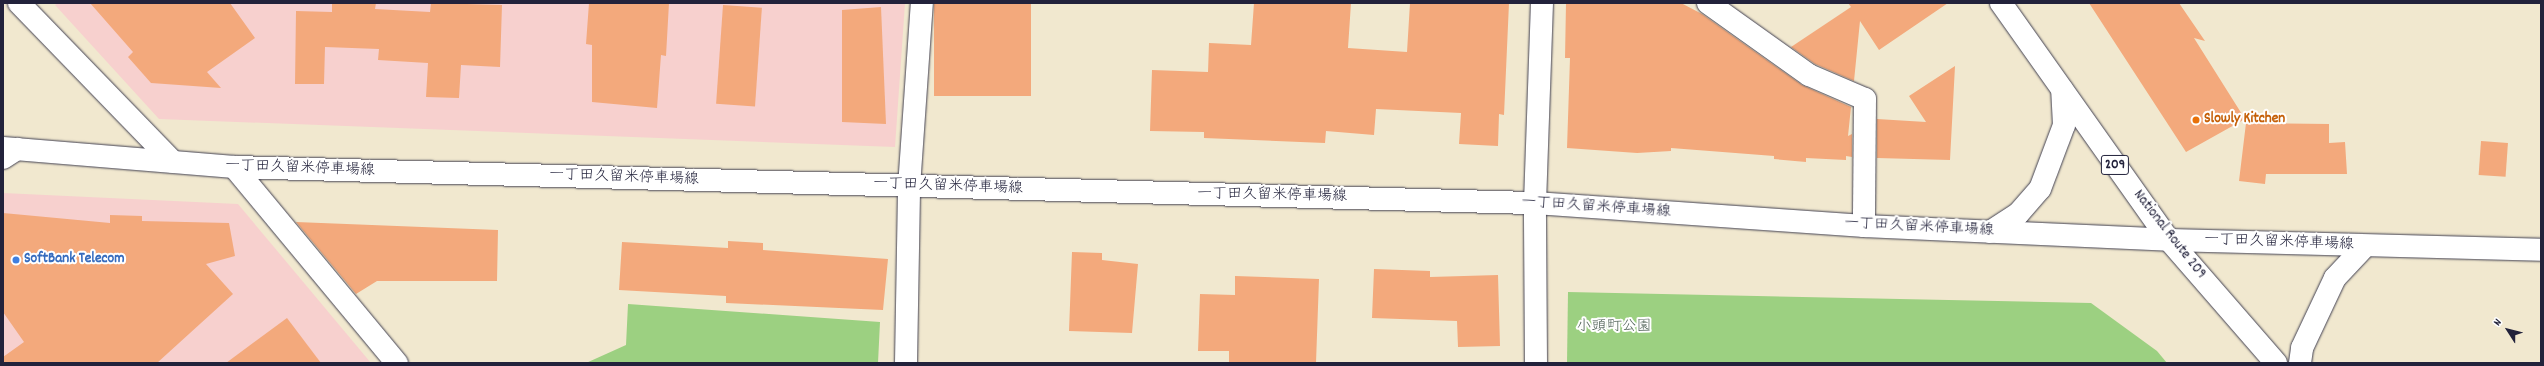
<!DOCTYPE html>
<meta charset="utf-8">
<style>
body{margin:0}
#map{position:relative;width:2544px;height:366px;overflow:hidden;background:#f1e8cf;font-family:Dekko,"Klee One",sans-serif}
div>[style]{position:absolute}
.built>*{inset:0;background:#f7d0ce}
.green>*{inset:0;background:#9cd081}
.building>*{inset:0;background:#f3a97c;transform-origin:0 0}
.roads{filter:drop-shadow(0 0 1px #414051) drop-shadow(0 0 1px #414051)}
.minor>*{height:22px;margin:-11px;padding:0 11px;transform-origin:11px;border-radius:11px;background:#fff}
.secondary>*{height:22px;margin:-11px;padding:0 11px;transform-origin:11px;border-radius:11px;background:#fff}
.trunk>*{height:22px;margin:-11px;padding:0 11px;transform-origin:11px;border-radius:11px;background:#fff}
.dots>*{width:11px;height:11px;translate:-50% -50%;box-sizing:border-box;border:2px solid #fff;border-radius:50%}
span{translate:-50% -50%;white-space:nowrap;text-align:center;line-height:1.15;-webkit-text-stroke:4px #fff;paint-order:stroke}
.shield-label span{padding:1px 3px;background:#fff;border:1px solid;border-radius:3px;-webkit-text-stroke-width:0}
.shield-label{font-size:14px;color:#22223b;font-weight:700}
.food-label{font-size:15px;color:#c56008;font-weight:700}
.left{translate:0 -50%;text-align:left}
.street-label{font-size:15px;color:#22223b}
.shop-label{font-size:15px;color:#366cbe;font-weight:700}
.park-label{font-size:15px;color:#4d5f54}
.frame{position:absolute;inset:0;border:4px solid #22223b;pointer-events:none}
.north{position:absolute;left:2488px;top:310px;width:40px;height:40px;-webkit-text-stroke:3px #fff;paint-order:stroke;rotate:306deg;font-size:11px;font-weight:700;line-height:16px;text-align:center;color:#22223b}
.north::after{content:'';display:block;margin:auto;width:14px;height:18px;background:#22223b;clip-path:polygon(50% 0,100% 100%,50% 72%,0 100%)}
</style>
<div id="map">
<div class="built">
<i style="clip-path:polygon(58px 3px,905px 3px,895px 147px,159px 119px,55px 5px)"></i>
<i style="clip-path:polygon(3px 193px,238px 204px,371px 363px,8px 363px,3px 356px)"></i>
</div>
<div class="green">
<i style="clip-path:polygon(1568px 292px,2091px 303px,2157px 351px,2167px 363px,1567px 363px)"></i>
<i style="clip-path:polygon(628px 304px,880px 322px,878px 363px,586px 363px,626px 345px)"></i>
</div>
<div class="building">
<i style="clip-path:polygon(90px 3px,230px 3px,255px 38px,207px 72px,221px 88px,151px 83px,128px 57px,133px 52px)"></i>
<i style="clip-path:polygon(332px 3px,376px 3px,375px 9px,430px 12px,431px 3px,502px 5px,500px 67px,461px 65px,459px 98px,426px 97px,428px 63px,378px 60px,379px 49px,325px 47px,324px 84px,295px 84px,296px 11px,332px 12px)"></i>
<i style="clip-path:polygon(589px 3px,669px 3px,666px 56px,661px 55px,657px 108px,592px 102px,592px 45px,586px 44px)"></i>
<i style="left:934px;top:3px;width:97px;height:93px"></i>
<i style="clip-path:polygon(1254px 3px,1351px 3px,1348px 48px,1407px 52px,1410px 3px,1509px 3px,1504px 115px,1499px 114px,1498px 146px,1459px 144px,1461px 113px,1376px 109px,1374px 135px,1326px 131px,1325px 143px,1204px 138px,1204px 132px,1150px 131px,1152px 70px,1208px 72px,1209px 43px,1251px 45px)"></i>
<i style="clip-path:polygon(1566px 3px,1681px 3px,1702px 14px,1802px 85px,1851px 107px,1848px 136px,1852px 134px,1852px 157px,1846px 156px,1846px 160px,1806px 158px,1806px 162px,1774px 159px,1774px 156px,1671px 148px,1671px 151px,1637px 153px,1567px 148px,1570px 58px,1565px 58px)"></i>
<i style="clip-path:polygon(1848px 3px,1948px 3px,1879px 50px,1860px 21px,1854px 81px,1815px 64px,1791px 47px,1851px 7px)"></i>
<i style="clip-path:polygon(2089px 3px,2179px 3px,2205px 41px,2194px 38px,2245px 119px,2186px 152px)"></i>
<i style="left:723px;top:5px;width:39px;height:99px;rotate:4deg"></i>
<i style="clip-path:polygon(881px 7px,886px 124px,842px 122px,842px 10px)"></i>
<i style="clip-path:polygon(1955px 66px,1950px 160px,1877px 158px,1877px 119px,1926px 122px,1909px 96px)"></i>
<i style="clip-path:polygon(2246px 123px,2329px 124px,2329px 143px,2345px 142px,2347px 174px,2266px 174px,2265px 184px,2239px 181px)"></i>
<i style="left:2481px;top:141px;width:27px;height:34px;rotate:4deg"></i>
<i style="clip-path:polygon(3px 213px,110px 223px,110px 215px,142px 216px,142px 221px,229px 223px,235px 256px,206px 264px,233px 294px,157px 363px,3px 363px,3px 357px,24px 342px,3px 312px)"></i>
<i style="clip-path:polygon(296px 222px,498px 230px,497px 281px,377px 281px,356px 294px)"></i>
<i style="clip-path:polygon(728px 241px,763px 243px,763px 250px,888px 259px,883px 310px,726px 303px,726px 296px,619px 290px,622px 242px,728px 248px)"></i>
<i style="clip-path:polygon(1072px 252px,1102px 253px,1102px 260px,1138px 264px,1132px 333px,1069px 331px)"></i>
<i style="clip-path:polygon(1374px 269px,1430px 271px,1430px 277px,1498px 275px,1500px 346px,1458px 347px,1457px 321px,1372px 318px)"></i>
<i style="clip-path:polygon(1235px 276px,1319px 279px,1316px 363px,1229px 363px,1229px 351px,1198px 351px,1200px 294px,1235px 295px)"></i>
<i style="clip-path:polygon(287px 318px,321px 363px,226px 363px)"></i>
</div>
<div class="roads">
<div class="minor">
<i style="left:19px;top:3px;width:221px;rotate:45.9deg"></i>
<i style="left:1708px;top:3px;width:124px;rotate:35.5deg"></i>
<i style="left:1809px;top:75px;width:61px;rotate:23.2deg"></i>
<i style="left:1865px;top:99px;width:127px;rotate:90.5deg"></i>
<i style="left:234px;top:167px;width:255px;rotate:50.3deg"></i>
<i style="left:906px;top:363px;width:176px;rotate:-89deg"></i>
<i style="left:909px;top:187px;width:184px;rotate:-86deg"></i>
<i style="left:1536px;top:363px;width:160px;rotate:-90.4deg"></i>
<i style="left:1535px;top:203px;width:200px;rotate:-88deg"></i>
</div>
<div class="secondary">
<i style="left:3px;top:148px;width:232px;rotate:4.7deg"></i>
<i style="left:234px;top:167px;width:1301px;rotate:1.59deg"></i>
<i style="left:1535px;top:203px;width:330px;rotate:4deg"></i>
<i style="left:1864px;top:226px;width:305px;rotate:2.6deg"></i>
<i style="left:2169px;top:240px;width:372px;rotate:1.5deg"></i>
</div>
<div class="trunk">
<i style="left:2001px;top:3px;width:291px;rotate:54.7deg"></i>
<i style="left:2169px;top:240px;width:163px;rotate:49deg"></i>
<i style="left:3px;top:158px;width:17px;rotate:-33deg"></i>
<i style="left:1990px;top:232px;width:33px;rotate:-33deg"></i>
<i style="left:2018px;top:214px;width:33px;rotate:-49deg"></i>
<i style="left:2040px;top:189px;width:68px;rotate:-69.4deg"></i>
<i style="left:2064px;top:125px;width:35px;rotate:-93deg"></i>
<i style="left:2300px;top:363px;width:15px;rotate:-82deg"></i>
<i style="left:2302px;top:348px;width:77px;rotate:-64.8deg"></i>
<i style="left:2335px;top:278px;width:44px;rotate:-46.8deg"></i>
</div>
</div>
<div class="dots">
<i style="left:2196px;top:120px;background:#e8710a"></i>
<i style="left:16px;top:260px;background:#3f7fe0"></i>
</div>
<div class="shield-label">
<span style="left:2115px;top:165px">209</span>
</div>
<div class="food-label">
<span class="left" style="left:2204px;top:120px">Slowly Kitchen</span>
</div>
<div class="street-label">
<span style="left:300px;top:169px;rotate:2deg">一丁田久留米停車場線</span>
<span style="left:624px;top:178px;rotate:2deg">一丁田久留米停車場線</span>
<span style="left:948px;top:187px;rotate:2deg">一丁田久留米停車場線</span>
<span style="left:1272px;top:196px;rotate:1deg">一丁田久留米停車場線</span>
<span style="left:1596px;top:208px;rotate:4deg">一丁田久留米停車場線</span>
<span style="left:1919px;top:228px;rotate:3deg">一丁田久留米停車場線</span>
<span style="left:2169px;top:235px;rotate:52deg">National Route 209</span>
<span style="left:2279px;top:243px;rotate:2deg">一丁田久留米停車場線</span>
</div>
<div class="shop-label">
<span class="left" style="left:24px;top:260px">SoftBank Telecom</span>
</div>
<div class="park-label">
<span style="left:1614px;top:328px">小頭町公園</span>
</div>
<div class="frame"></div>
<div class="north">N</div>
</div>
